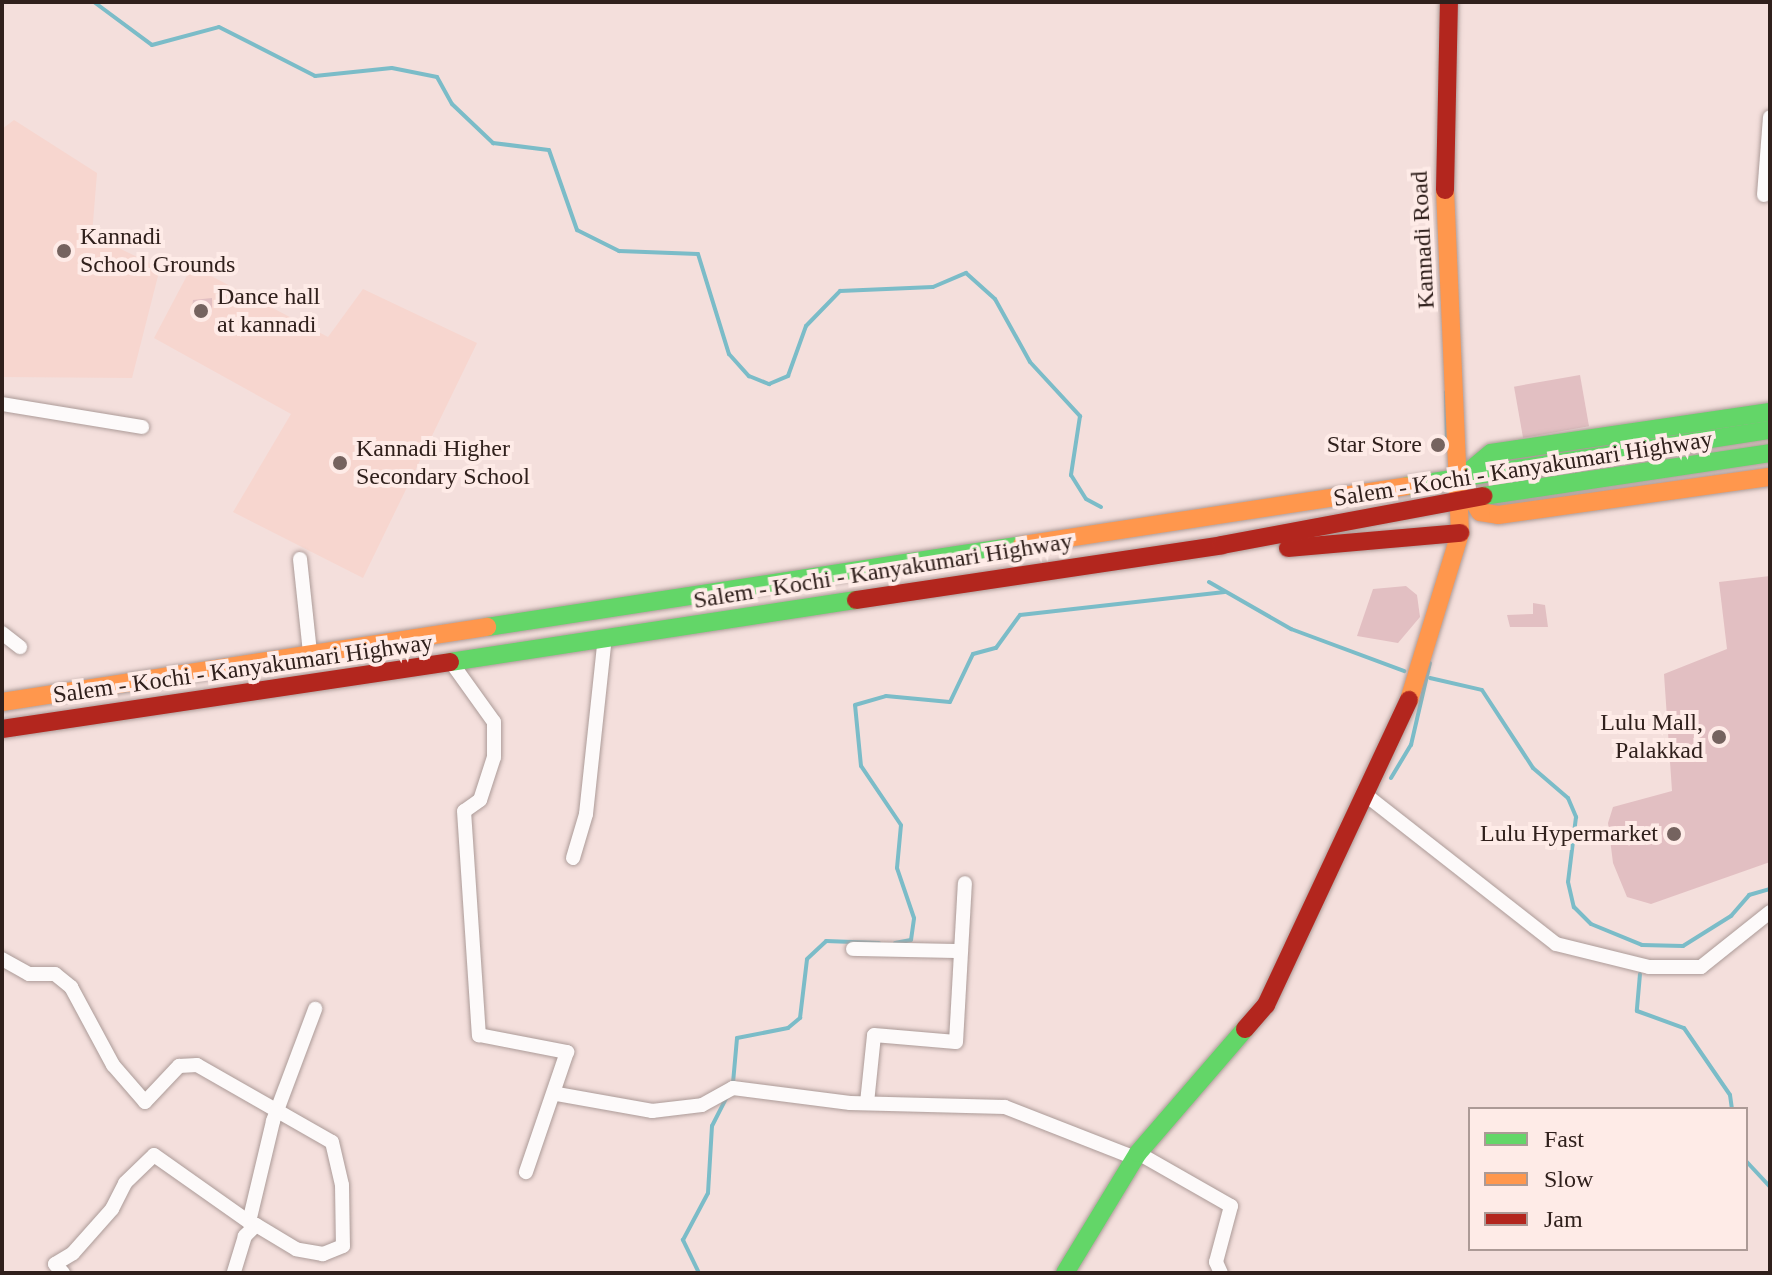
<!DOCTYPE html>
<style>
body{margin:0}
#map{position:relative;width:1772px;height:1275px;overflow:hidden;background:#f4dfdc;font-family:"Times New Roman",serif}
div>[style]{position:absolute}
.built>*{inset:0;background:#f7d6cf}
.stream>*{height:4px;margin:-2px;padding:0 2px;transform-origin:2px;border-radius:2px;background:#7bbcc8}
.building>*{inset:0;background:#e2bfc2;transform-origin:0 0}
.roads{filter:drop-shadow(0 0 2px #ac9b98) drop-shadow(0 0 2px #ac9b98)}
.street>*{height:14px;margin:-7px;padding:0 7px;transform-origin:7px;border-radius:7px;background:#fdfafa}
.fast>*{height:18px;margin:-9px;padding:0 9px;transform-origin:9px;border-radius:9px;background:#63d668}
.slow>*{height:18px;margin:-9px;padding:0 9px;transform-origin:9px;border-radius:9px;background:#ff974d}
.jam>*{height:18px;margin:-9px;padding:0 9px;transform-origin:9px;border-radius:9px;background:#b3261e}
.dots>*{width:22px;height:22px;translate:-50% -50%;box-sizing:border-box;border:4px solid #feebe7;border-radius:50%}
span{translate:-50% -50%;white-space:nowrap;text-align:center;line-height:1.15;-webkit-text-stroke:8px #feebe7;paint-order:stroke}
.poi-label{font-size:24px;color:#30201c}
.left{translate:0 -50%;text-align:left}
.right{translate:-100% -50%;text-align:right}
.street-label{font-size:24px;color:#30201c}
.frame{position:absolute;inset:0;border:4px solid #30201c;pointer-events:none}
.legend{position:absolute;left:1468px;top:1107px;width:280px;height:144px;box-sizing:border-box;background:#feebe7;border:2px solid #ac9a96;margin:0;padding:10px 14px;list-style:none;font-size:24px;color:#30201c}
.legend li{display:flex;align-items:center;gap:16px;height:40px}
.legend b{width:40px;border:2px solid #ac9a96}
</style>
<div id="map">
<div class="built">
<i style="clip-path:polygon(14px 120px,97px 173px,92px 235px,160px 268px,132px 378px,2px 377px,2px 129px)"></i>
<i style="clip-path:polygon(192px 266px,328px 337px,363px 289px,477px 343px,363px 578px,233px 512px,291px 414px,154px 338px)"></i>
</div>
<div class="stream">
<i style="left:94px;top:2px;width:72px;rotate:36.6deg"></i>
<i style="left:152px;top:45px;width:69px;rotate:-15deg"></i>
<i style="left:219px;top:27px;width:108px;rotate:27deg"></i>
<i style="left:315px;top:76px;width:77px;rotate:-5.9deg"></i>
<i style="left:392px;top:68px;width:46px;rotate:11.3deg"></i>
<i style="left:437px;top:77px;width:31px;rotate:61deg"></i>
<i style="left:452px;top:104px;width:57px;rotate:43.6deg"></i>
<i style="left:493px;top:143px;width:56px;rotate:7.1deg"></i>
<i style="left:549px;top:150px;width:85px;rotate:70.7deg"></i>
<i style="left:577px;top:230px;width:47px;rotate:26.6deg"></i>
<i style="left:619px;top:251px;width:79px;rotate:2.2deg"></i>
<i style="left:698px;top:254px;width:105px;rotate:72.8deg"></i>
<i style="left:729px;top:354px;width:30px;rotate:48deg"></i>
<i style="left:749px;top:376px;width:22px;rotate:22deg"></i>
<i style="left:769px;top:384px;width:21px;rotate:-23deg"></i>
<i style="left:788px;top:376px;width:53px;rotate:-70.2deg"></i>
<i style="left:806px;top:326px;width:49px;rotate:-45.8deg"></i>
<i style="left:840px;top:291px;width:93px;rotate:-2.5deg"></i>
<i style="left:933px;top:287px;width:36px;rotate:-23deg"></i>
<i style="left:966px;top:273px;width:39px;rotate:42deg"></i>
<i style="left:995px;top:299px;width:72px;rotate:60.9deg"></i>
<i style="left:1030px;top:362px;width:74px;rotate:47.2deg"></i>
<i style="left:1080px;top:416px;width:60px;rotate:98.7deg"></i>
<i style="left:1071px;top:475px;width:28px;rotate:58deg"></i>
<i style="left:1086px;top:499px;width:17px;rotate:28deg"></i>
<i style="left:1446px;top:392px;width:54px;rotate:88.9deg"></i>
<i style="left:1209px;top:582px;width:95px;rotate:29.8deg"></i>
<i style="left:1291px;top:629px;width:121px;rotate:20.4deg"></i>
<i style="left:1430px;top:678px;width:53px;rotate:13deg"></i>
<i style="left:1482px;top:690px;width:93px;rotate:56.8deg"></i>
<i style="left:1533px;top:768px;width:46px;rotate:40.6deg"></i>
<i style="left:1568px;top:798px;width:21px;rotate:67deg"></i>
<i style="left:1576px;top:817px;width:65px;rotate:97deg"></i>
<i style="left:1568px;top:882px;width:26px;rotate:77deg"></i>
<i style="left:1574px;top:907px;width:24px;rotate:45deg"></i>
<i style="left:1591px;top:924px;width:55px;rotate:22.4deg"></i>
<i style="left:1642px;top:945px;width:41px;rotate:1.4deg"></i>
<i style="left:1683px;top:946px;width:57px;rotate:-32deg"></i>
<i style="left:1731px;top:916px;width:28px;rotate:-49deg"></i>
<i style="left:1749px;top:895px;width:22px;rotate:-16deg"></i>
<i style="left:1391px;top:778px;width:39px;rotate:-59deg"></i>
<i style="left:1411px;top:745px;width:84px;rotate:-77deg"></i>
<i style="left:895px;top:943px;width:16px;rotate:-11deg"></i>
<i style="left:911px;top:940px;width:22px;rotate:-82deg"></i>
<i style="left:914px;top:918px;width:53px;rotate:-108.8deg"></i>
<i style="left:897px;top:868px;width:43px;rotate:-84.7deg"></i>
<i style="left:901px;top:825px;width:71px;rotate:-124.1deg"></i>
<i style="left:861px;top:766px;width:61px;rotate:-95.6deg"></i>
<i style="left:855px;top:705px;width:32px;rotate:-16deg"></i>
<i style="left:886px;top:696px;width:64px;rotate:5.4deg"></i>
<i style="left:950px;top:702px;width:53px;rotate:-64.4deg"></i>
<i style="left:973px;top:654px;width:24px;rotate:-15deg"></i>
<i style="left:996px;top:648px;width:41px;rotate:-54deg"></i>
<i style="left:1020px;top:615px;width:206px;rotate:-6.4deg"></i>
<i style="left:1640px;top:974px;width:37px;rotate:95deg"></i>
<i style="left:1637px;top:1011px;width:50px;rotate:19.9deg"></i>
<i style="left:1684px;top:1028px;width:81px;rotate:55.5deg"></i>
<i style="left:1730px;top:1095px;width:14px;rotate:82deg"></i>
<i style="left:733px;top:1083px;width:45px;rotate:-84.9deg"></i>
<i style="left:737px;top:1038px;width:52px;rotate:-11.1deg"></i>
<i style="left:788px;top:1028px;width:16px;rotate:-40deg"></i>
<i style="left:800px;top:1018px;width:59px;rotate:-83.2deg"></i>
<i style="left:807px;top:959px;width:26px;rotate:-43deg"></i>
<i style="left:826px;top:941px;width:53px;rotate:2.2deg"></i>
<i style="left:1746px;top:1161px;width:35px;rotate:47deg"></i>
<i style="left:699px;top:1273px;width:37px;rotate:-116deg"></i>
<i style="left:683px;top:1240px;width:53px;rotate:-62deg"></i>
<i style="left:708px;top:1193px;width:67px;rotate:-86.6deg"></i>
<i style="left:712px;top:1126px;width:33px;rotate:-63deg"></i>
</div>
<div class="building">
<i style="clip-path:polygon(212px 298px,212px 313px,191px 316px,193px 300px)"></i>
<i style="left:1580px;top:375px;width:52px;height:67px;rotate:80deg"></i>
<i style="clip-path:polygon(1770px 576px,1770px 862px,1651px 904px,1627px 897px,1613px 863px,1608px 823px,1613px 807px,1672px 791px,1664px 674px,1727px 649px,1719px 582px)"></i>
<i style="clip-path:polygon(1406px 586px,1417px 595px,1420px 617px,1398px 643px,1357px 636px,1373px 589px)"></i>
<i style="clip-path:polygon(1533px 603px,1545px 605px,1548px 627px,1510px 627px,1507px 615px,1533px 614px)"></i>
</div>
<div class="roads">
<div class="street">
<i style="left:1764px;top:195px;width:78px;rotate:-85.6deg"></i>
<i style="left:2px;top:404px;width:142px;rotate:9.3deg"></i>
<i style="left:300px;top:559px;width:95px;rotate:83.9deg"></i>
<i style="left:2px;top:633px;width:23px;rotate:38deg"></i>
<i style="left:451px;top:662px;width:74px;rotate:54.4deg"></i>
<i style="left:494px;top:722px;width:35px;rotate:90deg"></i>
<i style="left:494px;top:757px;width:45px;rotate:108deg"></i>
<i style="left:480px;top:800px;width:19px;rotate:145deg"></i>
<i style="left:464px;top:811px;width:225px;rotate:86.2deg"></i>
<i style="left:479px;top:1035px;width:90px;rotate:10.9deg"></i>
<i style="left:567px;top:1052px;width:127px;rotate:108.9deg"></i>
<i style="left:1366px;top:795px;width:241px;rotate:38.1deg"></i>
<i style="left:1556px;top:944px;width:96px;rotate:13.9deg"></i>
<i style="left:1649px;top:967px;width:52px"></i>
<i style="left:1701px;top:967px;width:88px;rotate:-38.6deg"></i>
<i style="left:573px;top:858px;width:46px;rotate:-73.5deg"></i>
<i style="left:586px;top:814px;width:178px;rotate:-83.9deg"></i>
<i style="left:853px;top:949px;width:108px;rotate:1.1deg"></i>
<i style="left:2px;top:959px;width:31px;rotate:29deg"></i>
<i style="left:29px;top:974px;width:26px"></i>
<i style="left:55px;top:974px;width:21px;rotate:39deg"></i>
<i style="left:71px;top:987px;width:89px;rotate:61.7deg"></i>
<i style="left:113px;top:1065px;width:49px;rotate:49.1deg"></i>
<i style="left:145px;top:1102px;width:50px;rotate:-46.6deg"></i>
<i style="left:179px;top:1066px;width:18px;rotate:-3deg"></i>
<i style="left:197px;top:1065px;width:155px;rotate:29.7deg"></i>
<i style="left:332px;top:1142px;width:44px;rotate:76.9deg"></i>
<i style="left:342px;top:1185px;width:61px;rotate:89.1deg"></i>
<i style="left:343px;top:1246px;width:22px;rotate:158deg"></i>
<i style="left:323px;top:1254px;width:27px;rotate:-170deg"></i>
<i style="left:296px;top:1249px;width:47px;rotate:-149deg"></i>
<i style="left:256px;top:1225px;width:16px;rotate:135deg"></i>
<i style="left:245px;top:1236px;width:39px;rotate:107deg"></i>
<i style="left:557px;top:1094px;width:97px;rotate:10.1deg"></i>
<i style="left:652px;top:1111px;width:50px;rotate:-6.8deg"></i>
<i style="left:702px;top:1105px;width:35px;rotate:-29deg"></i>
<i style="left:733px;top:1088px;width:118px;rotate:7.3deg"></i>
<i style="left:850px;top:1103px;width:155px;rotate:1.5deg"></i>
<i style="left:1005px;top:1107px;width:140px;rotate:21.4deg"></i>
<i style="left:867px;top:1103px;width:68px;rotate:-84.1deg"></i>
<i style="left:874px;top:1035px;width:82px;rotate:4.9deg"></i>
<i style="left:956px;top:1042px;width:159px;rotate:-86.8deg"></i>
<i style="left:1138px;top:1153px;width:107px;rotate:29.7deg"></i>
<i style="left:1231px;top:1206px;width:58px;rotate:105deg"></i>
<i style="left:1216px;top:1262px;width:12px;rotate:66deg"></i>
<i style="left:63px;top:1273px;width:12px;rotate:-132deg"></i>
<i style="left:55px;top:1264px;width:21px;rotate:-31deg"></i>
<i style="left:73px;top:1253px;width:59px;rotate:-48.4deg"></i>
<i style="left:112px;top:1209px;width:29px;rotate:-63deg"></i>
<i style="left:125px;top:1183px;width:40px;rotate:-44deg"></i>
<i style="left:154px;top:1155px;width:116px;rotate:35.2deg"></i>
<i style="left:249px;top:1222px;width:104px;rotate:-76.6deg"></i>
<i style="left:273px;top:1121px;width:120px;rotate:-69.4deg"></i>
</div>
<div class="fast">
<i style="left:1467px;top:473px;width:31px;rotate:-40deg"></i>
<i style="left:1491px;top:453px;width:282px;rotate:-8.4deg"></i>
<i style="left:1407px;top:486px;width:367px;rotate:-8.8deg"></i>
<i style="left:1483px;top:496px;width:290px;rotate:-8.5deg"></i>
<i style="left:487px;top:627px;width:541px;rotate:-8.71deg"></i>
<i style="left:450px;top:662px;width:411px;rotate:-8.7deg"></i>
<i style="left:1065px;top:1273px;width:140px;rotate:-58.7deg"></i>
<i style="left:1138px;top:1153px;width:164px;rotate:-49.2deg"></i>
</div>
<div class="slow">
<i style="left:1472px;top:499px;width:15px;rotate:58deg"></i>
<i style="left:1480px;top:512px;width:18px;rotate:9deg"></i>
<i style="left:1498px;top:515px;width:275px;rotate:-8deg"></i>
<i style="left:1022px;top:545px;width:389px;rotate:-8.7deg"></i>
<i style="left:1409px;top:700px;width:175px;rotate:-73deg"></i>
<i style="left:1460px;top:533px;width:343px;rotate:-92.5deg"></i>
<i style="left:2px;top:702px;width:491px;rotate:-8.8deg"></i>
</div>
<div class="jam">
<i style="left:1445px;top:190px;width:188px;rotate:-88.8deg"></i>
<i style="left:1288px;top:548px;width:173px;rotate:-5deg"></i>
<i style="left:856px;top:600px;width:370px;rotate:-8.5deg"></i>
<i style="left:1222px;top:545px;width:266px;rotate:-10.6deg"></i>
<i style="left:2px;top:729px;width:453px;rotate:-8.5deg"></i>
<i style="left:1245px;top:1029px;width:32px;rotate:-49deg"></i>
<i style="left:1266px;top:1005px;width:337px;rotate:-64.9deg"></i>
</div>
</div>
<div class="dots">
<i style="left:64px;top:251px;background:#75635f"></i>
<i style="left:201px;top:311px;background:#75635f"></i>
<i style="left:1438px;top:445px;background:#75635f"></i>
<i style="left:340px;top:463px;background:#75635f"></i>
<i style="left:1719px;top:737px;background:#75635f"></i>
<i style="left:1674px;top:834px;background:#75635f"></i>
</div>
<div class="poi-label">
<span class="left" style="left:80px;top:251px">Kannadi<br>School Grounds</span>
<span class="left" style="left:217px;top:311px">Dance hall<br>at kannadi</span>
<span class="right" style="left:1422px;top:445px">Star Store</span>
<span class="left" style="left:356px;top:463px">Kannadi Higher<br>Secondary School</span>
<span class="right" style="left:1703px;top:737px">Lulu Mall,<br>Palakkad</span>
<span class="right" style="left:1658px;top:834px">Lulu Hypermarket</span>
</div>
<div class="street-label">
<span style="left:1423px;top:240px;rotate:-93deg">Kannadi Road</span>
<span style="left:1523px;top:469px;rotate:-9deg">Salem - Kochi - Kanyakumari Highway</span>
<span style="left:883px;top:571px;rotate:-9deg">Salem - Kochi - Kanyakumari Highway</span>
<span style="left:243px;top:669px;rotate:-8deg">Salem - Kochi - Kanyakumari Highway</span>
</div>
<div class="frame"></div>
<ul class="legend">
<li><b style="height:10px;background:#63d668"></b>Fast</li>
<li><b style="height:10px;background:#ff974d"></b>Slow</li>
<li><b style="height:10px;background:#b3261e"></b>Jam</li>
</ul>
</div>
